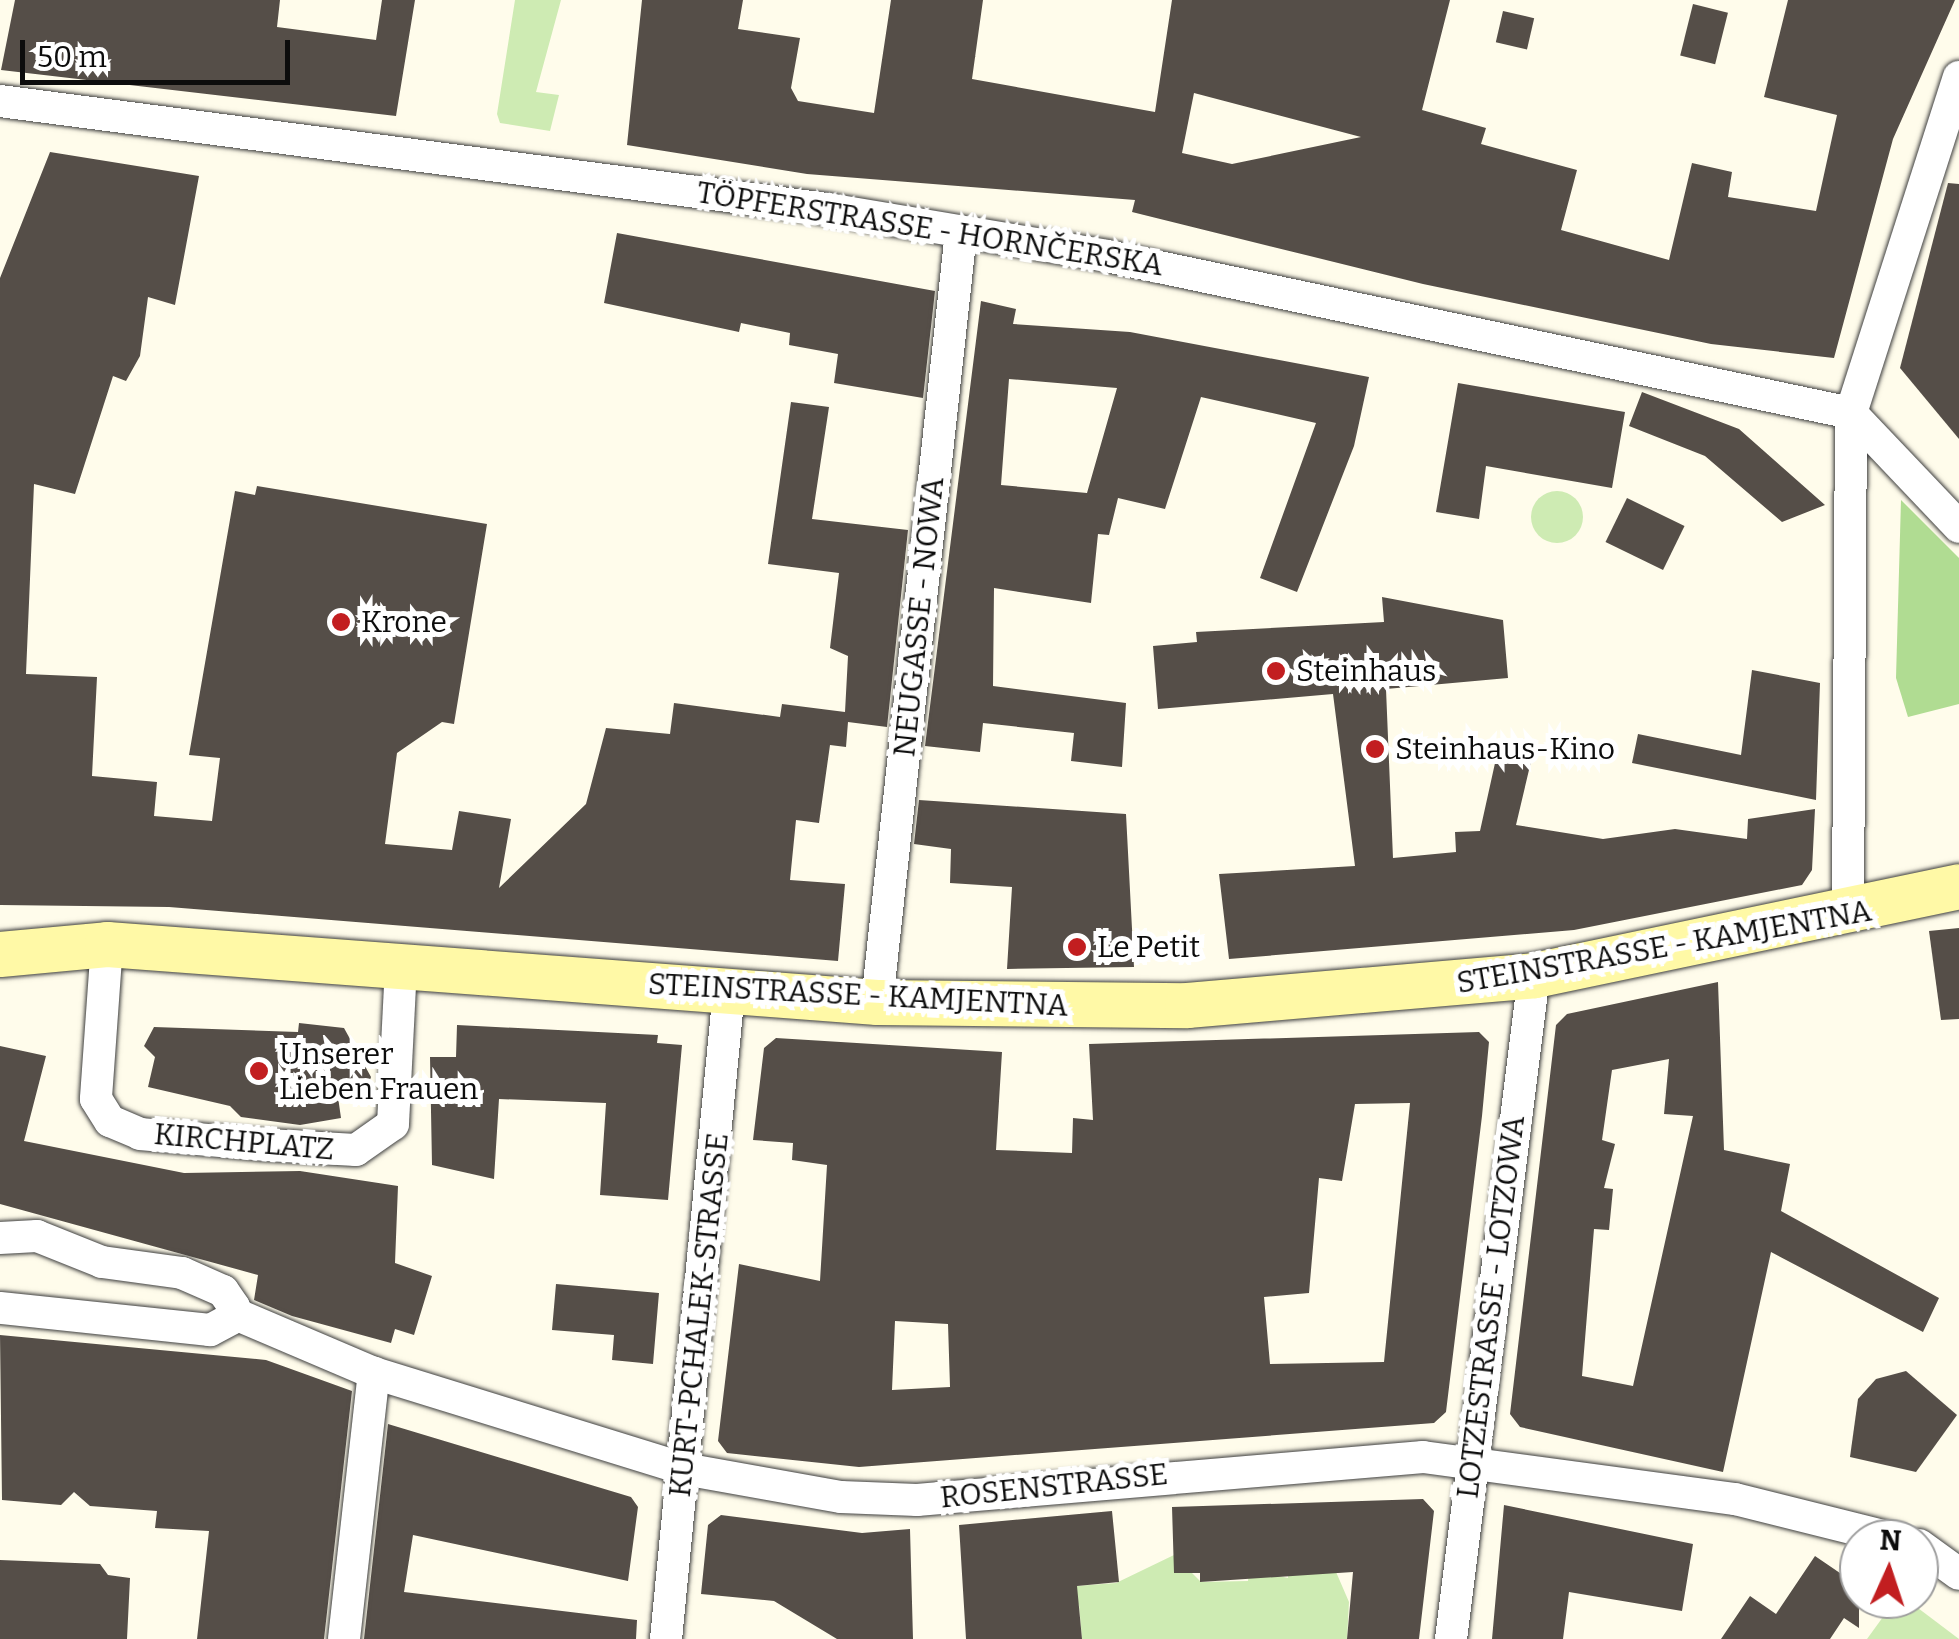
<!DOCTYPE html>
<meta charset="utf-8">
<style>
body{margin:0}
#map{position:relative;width:1959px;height:1639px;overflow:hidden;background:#fffceb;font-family:Bitter,serif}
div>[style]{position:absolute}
.green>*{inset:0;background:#ceebb3}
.round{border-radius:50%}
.forest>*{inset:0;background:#b0dc92}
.building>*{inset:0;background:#554e48;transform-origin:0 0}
.roads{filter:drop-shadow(0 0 2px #3f3f3f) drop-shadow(0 0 2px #3f3f3f)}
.minor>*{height:32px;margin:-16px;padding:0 16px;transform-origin:16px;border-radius:16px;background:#fff}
.secondary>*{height:45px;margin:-22.5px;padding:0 22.5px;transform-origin:22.5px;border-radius:22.5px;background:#fff9a6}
.dots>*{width:28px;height:28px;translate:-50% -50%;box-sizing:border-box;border:5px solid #fff;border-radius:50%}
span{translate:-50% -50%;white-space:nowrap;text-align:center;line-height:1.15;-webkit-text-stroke:10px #fff;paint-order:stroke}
.street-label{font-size:30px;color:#0c0c0c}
.poi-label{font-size:30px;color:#0c0c0c}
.left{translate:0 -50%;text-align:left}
.north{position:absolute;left:1839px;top:1519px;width:100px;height:100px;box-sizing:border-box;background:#fff;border:2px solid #9e9e9e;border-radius:50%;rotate:3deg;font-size:28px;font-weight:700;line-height:40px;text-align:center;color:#0c0c0c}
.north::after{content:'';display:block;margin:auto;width:35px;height:45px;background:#c21e20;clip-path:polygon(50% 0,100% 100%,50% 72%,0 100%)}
.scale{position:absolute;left:20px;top:40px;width:270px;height:45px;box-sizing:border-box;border:5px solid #0c0c0c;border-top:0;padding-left:12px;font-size:30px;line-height:35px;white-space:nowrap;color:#0c0c0c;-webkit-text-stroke:8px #fff;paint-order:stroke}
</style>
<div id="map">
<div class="green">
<i style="clip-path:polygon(515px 0,561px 0,536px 92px,559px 95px,550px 131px,500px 123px,497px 114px)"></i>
<i class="round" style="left:1531px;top:491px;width:52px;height:52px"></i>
<i style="clip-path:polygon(1174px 1555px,1201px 1582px,1248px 1581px,1249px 1570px,1288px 1578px,1288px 1566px,1330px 1558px,1349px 1602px,1347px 1639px,1082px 1639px,1079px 1605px,1063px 1587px,1116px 1583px)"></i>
<i style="clip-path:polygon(1896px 1599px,1906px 1599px,1959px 1639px,1867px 1639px)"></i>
</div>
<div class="forest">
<i style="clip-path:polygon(1901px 500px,1959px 558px,1959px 704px,1908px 717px,1896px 678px)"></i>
</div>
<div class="building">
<i style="clip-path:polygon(15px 0,280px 0,277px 27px,376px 40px,382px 0,415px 0,396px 116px,1px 70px)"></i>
<i style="clip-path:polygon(evenodd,642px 0,743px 0,738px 29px,800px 38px,791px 88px,798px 101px,874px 113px,891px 0,983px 0,972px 79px,1155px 112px,1172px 0,1450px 0,1422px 110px,1486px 128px,1481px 144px,1577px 170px,1561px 230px,1669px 260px,1692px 163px,1732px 172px,1728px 197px,1816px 211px,1837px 115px,1764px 97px,1788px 0,1955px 0,1893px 139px,1834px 358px,1711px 344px,1423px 284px,1132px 212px,1135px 200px,807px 174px,627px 145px,642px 0,1194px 93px,1361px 137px,1232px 164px,1182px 153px,1194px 93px)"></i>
<i style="left:1693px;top:4px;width:36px;height:53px;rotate:14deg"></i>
<i style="left:1503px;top:11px;width:32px;height:32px;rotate:13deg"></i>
<i style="clip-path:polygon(50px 152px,199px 176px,175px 305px,148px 297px,140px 356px,126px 381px,113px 376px,75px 494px,34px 484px,26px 674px,97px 677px,92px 776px,157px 782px,154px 816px,212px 821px,220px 758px,189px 755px,235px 491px,255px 495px,257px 486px,487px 524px,454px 724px,442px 722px,397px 753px,385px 844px,452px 850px,459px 811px,511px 819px,499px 888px,586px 804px,606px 728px,670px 734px,674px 703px,780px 717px,782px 704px,845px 712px,848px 656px,830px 648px,839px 573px,768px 564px,791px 402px,829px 407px,812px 519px,908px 530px,887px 727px,848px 722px,846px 747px,830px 745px,819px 823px,796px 820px,790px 880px,845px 884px,838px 961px,169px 907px,0 905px,0 278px)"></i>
<i style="clip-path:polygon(1948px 183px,1959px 184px,1959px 439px,1900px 368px)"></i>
<i style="clip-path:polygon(617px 233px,935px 291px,923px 398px,834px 383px,838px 354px,789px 345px,790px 333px,741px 323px,739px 332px,604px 303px)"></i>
<i style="clip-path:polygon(evenodd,981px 301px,1016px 309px,1013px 324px,1130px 332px,1369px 377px,1354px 446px,1297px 592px,1260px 578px,1316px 423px,1201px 397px,1165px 509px,1118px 498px,1109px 535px,1098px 534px,1091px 603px,994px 588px,993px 686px,1126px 703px,1122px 767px,1071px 761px,1074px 733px,983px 723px,980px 752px,925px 746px,981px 301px,1009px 379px,1117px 388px,1087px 493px,1001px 485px,1009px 379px)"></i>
<i style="clip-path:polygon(1458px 383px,1625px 412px,1612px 488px,1486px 466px,1479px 519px,1436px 512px)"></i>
<i style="clip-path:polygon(1642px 392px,1739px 429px,1825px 505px,1782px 522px,1705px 456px,1629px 426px)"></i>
<i style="left:1627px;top:498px;width:64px;height:49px;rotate:26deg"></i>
<i style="clip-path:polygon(1382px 597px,1503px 620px,1508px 678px,1386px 689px,1393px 858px,1456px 852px,1455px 832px,1480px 831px,1499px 745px,1533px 753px,1516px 825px,1603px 839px,1675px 829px,1747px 839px,1748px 819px,1815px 809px,1812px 870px,1802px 885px,1574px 930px,1229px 959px,1219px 874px,1355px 866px,1333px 694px,1158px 709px,1153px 646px,1197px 642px,1196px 632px,1384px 622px)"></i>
<i style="clip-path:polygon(1752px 670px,1820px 683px,1816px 800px,1632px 763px,1638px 734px,1741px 755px)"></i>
<i style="clip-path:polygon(919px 800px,1126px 814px,1134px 967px,1007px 969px,1012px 887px,950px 883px,951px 849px,914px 844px)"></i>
<i style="clip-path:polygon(1959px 928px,1959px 1019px,1941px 1020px,1929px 931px)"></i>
<i style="clip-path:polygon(evenodd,1718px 982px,1724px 1150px,1790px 1164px,1781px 1211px,1939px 1298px,1923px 1332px,1771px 1252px,1723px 1472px,1520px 1427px,1510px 1414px,1556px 1025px,1567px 1014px,1718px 982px,1669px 1059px,1664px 1114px,1693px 1116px,1633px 1386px,1582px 1376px,1594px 1229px,1609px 1230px,1613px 1189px,1604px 1188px,1615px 1144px,1602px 1140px,1612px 1070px,1669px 1059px)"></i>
<i style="clip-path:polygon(299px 1023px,344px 1028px,371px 1077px,362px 1103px,337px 1090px,341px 1118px,300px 1125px,241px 1117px,230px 1106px,148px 1087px,155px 1057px,144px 1046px,154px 1027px,298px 1032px)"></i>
<i style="clip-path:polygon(457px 1025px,658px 1035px,657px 1043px,682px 1045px,668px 1200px,600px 1195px,606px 1103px,499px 1099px,494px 1179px,432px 1165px,430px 1057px,456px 1057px)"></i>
<i style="clip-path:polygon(evenodd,1479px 1032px,1489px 1042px,1482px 1116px,1446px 1412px,1434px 1423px,859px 1467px,727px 1453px,718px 1441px,739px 1264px,820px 1281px,827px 1165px,792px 1160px,793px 1143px,753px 1140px,764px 1048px,776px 1038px,1002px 1052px,996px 1150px,1072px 1153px,1073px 1118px,1093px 1120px,1089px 1044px,1479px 1032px,1410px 1103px,1384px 1362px,1270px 1364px,1264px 1297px,1309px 1293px,1319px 1178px,1342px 1181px,1355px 1104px,1410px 1103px,1479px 1032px,895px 1321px,948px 1324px,950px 1387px,892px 1390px,895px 1321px)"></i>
<i style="clip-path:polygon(0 1046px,46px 1056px,24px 1141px,184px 1173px,300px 1171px,398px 1186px,395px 1263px,432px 1276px,414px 1335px,395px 1329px,391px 1343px,292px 1316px,254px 1300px,258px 1275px,0 1204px)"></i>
<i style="clip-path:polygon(556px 1284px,659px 1293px,653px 1364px,612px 1360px,614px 1335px,552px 1330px)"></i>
<i style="clip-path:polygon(0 1335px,266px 1360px,352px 1391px,324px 1639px,197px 1639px,209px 1531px,155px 1528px,157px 1511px,90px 1506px,74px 1492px,61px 1505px,2px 1500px)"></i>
<i style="clip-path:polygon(1906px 1371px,1957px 1415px,1916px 1472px,1850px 1457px,1858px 1399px,1876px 1379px)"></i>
<i style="clip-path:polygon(388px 1424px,631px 1497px,638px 1507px,628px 1581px,413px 1535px,404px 1592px,637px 1620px,636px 1639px,364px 1639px)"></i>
<i style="clip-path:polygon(1423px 1499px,1434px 1511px,1419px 1639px,1347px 1639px,1353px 1572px,1200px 1582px,1200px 1573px,1174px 1573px,1172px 1507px)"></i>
<i style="clip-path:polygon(1504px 1505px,1693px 1544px,1682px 1611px,1569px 1592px,1563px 1639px,1492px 1639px)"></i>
<i style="clip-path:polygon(1112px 1511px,1119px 1582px,1077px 1586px,1082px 1639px,966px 1639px,959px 1525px)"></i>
<i style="clip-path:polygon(721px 1515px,862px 1533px,910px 1529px,913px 1639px,837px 1639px,774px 1601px,701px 1594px,708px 1525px)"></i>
<i style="clip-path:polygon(1815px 1556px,1859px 1586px,1859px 1628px,1844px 1618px,1830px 1639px,1721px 1639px,1750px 1596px,1776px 1614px)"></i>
<i style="clip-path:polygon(0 1560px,100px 1564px,108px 1575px,130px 1578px,127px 1639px,0 1639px)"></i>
</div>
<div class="roads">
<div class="minor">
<i style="left:0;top:101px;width:834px;rotate:7.44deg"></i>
<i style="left:827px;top:209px;width:284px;rotate:9.5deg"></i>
<i style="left:1107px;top:256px;width:760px;rotate:11.92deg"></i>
<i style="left:1851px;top:413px;width:157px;rotate:46.5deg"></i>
<i style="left:1848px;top:915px;width:502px;rotate:-89.66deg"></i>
<i style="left:1851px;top:413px;width:353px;rotate:-72.2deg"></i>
<i style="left:107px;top:944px;width:155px;rotate:94.1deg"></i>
<i style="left:96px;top:1099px;width:26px;rotate:58deg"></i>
<i style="left:110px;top:1121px;width:33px;rotate:23deg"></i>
<i style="left:140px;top:1134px;width:127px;rotate:5deg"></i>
<i style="left:267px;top:1145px;width:89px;rotate:3.2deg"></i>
<i style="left:356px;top:1150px;width:45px;rotate:-35.1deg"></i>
<i style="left:393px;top:1124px;width:159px;rotate:-87.1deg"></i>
<i style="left:877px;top:1002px;width:774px;rotate:-83.77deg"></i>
<i style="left:0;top:1238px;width:37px;rotate:-3deg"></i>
<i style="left:37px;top:1236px;width:70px;rotate:21.8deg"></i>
<i style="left:102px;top:1262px;width:81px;rotate:7.8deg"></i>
<i style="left:182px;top:1273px;width:45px;rotate:23.7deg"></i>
<i style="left:223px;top:1291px;width:19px;rotate:55deg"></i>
<i style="left:234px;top:1307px;width:12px;rotate:104deg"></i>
<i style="left:231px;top:1319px;width:24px;rotate:152deg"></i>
<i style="left:210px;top:1330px;width:211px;rotate:-174deg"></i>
<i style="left:233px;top:1313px;width:153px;rotate:23.1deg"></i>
<i style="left:374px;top:1373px;width:325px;rotate:17.2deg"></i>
<i style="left:684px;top:1469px;width:159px;rotate:10.1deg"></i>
<i style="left:841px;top:1497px;width:76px;rotate:2.3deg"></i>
<i style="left:917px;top:1500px;width:508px;rotate:-4.86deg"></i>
<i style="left:1423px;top:1457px;width:315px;rotate:7.7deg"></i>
<i style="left:1735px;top:1499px;width:166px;rotate:14deg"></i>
<i style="left:1919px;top:1545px;width:49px;rotate:35.9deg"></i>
<i style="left:344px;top:1639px;width:268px;rotate:-83.6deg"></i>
<i style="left:666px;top:1639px;width:651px;rotate:-84.45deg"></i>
<i style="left:1451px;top:1639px;width:669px;rotate:-82.87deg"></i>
</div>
<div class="secondary">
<i style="left:0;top:954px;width:107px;rotate:-5.3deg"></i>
<i style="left:107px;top:944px;width:772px;rotate:4.31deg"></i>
<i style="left:877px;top:1002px;width:310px;rotate:0.6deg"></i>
<i style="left:1187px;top:1005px;width:348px;rotate:-4.9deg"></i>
<i style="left:1534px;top:975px;width:434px;rotate:-11.8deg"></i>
</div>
</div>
<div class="dots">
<i style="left:341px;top:622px;background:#c21e20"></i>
<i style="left:1276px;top:671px;background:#c21e20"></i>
<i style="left:1375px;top:749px;background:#c21e20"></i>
<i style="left:1077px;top:947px;background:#c21e20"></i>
<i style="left:259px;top:1071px;background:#c21e20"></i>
</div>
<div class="street-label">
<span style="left:930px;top:229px;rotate:9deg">TÖPFERSTRASSE - HORNČERSKA</span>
<span style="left:919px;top:617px;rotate:-84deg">NEUGASSE - NOWA</span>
<span style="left:1664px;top:947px;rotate:-10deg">STEINSTRASSE - KAMJENTNA</span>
<span style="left:858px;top:995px;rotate:3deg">STEINSTRASSE - KAMJENTNA</span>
<span style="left:244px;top:1142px;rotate:5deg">KIRCHPLATZ</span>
<span style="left:1491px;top:1307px;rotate:-83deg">LOTZESTRASSE - LOTZOWA</span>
<span style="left:699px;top:1315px;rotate:-84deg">KURT-PCHALEK-STRASSE</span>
<span style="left:1054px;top:1486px;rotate:-6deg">ROSENSTRASSE</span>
</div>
<div class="poi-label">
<span class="left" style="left:361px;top:622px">Krone</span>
<span class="left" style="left:1296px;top:671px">Steinhaus</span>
<span class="left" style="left:1395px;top:749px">Steinhaus-Kino</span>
<span class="left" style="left:1097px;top:947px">Le Petit</span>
<span class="left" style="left:279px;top:1071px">Unserer<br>Lieben Frauen</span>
</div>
<div class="north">N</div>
<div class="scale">50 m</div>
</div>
